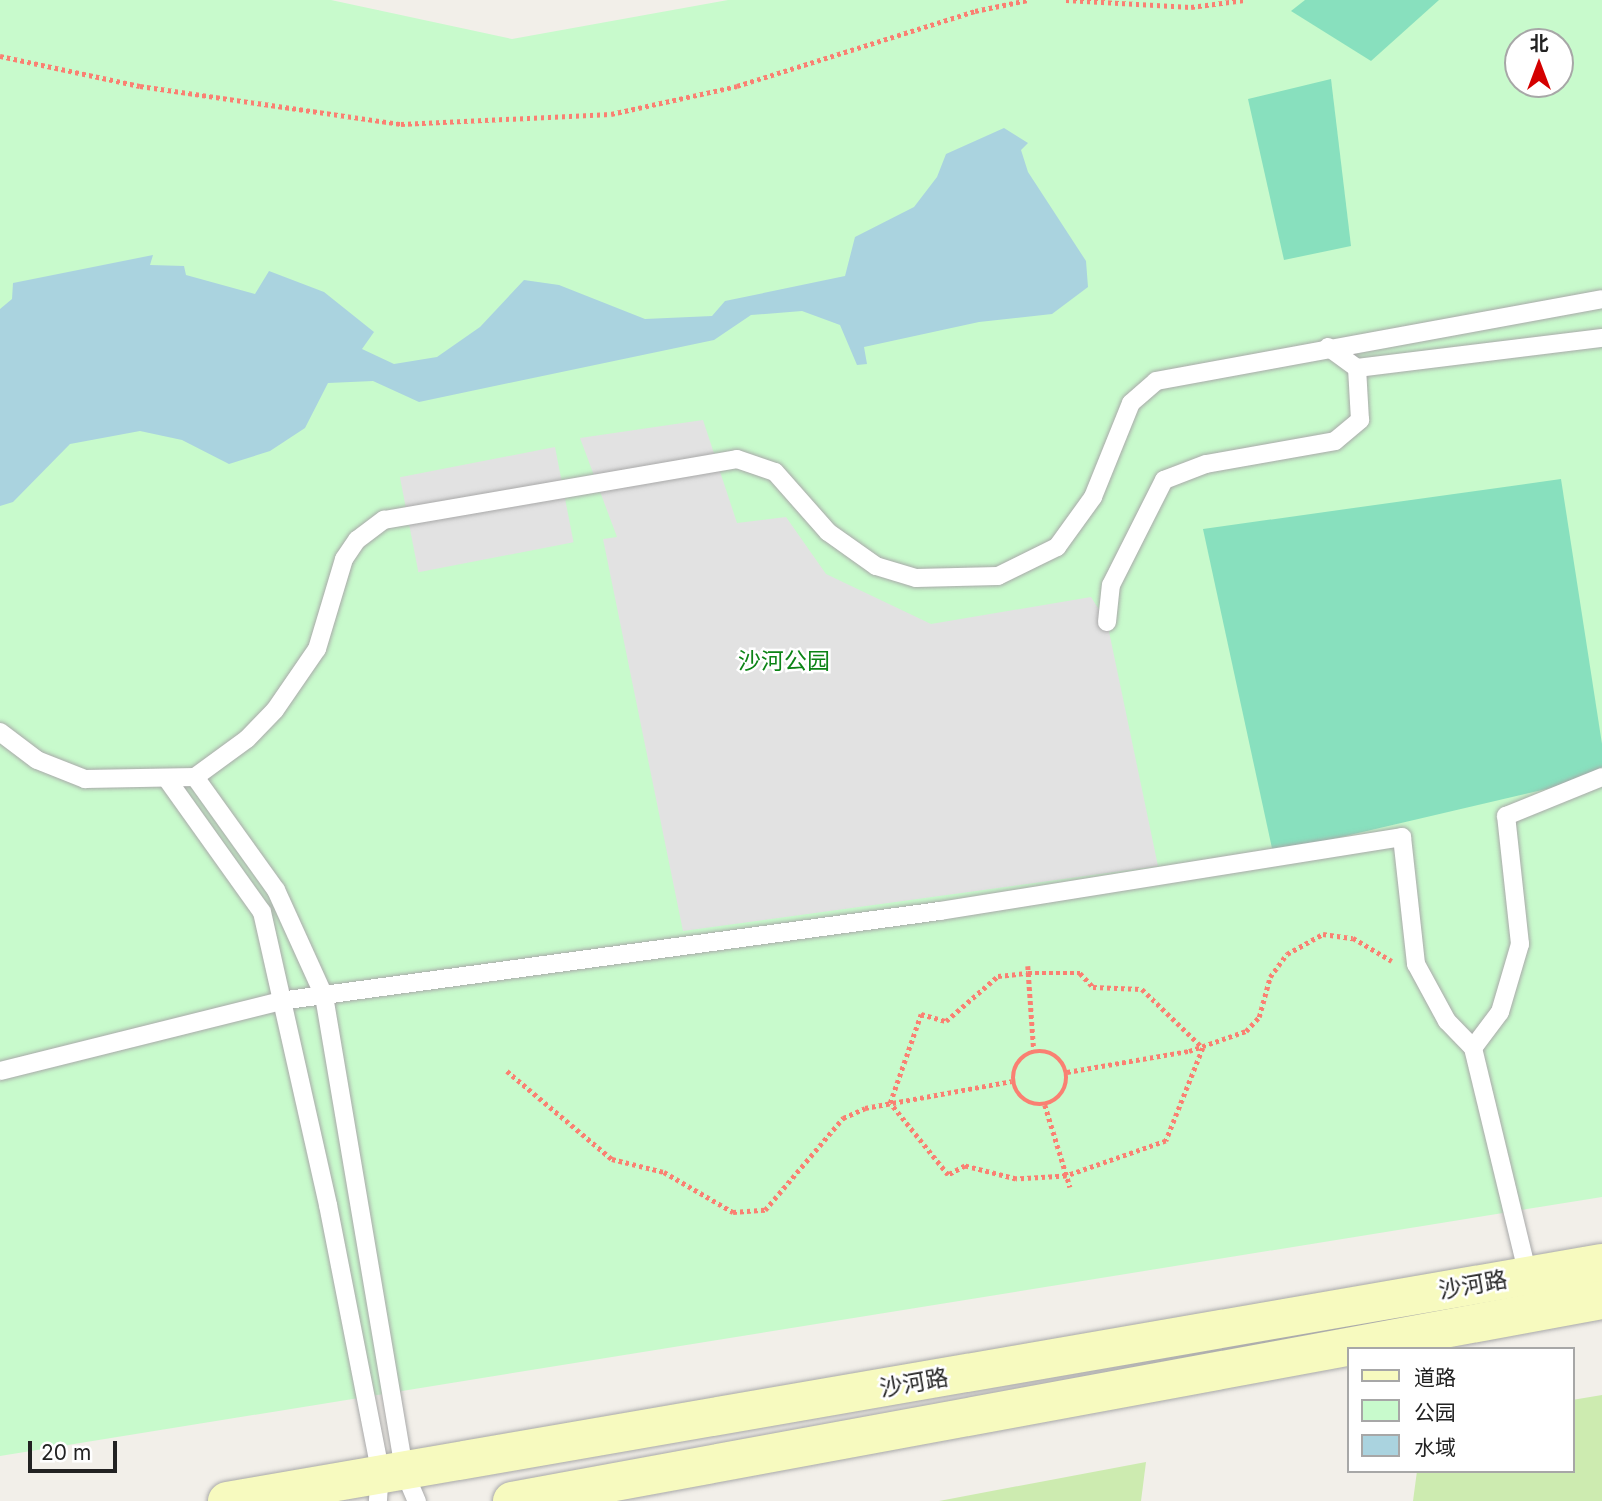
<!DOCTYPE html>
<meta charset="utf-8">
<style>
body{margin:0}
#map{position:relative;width:1602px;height:1501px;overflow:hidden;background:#f2efe9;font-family:Inter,"Noto Sans SC",sans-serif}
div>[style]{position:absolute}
.grass>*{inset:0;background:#cdebb0}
.park>*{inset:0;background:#c8facc}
.pitch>*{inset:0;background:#88e0be}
.parking>*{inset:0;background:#e2e2e2;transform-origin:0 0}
.water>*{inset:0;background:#aad3df}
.path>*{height:4.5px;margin-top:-2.25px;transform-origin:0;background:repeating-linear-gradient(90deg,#fa8072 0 3.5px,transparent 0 7px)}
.path>.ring{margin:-2.25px;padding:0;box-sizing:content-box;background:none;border:4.5px solid #fa8072;border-radius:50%}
.roads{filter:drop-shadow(0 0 2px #a9a9a9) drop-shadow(0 0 2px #a9a9a9)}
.lane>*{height:18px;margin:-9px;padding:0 9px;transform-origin:9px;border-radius:9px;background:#fff}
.secondary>*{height:38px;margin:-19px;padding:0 19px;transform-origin:19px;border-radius:19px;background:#f7fabf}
span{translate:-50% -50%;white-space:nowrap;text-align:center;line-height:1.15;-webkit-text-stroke:5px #fff;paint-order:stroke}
.park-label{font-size:23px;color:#0c8416}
.street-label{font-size:23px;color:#222}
.legend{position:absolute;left:1347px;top:1347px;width:228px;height:126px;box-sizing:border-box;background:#fff;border:2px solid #a7a7a7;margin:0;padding:9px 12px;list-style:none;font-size:21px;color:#222}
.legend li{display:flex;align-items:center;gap:14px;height:35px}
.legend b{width:35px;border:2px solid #a7a7a7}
.north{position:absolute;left:1504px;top:28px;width:70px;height:70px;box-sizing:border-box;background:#fff;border:2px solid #a7a7a7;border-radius:50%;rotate:0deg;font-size:19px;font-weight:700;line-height:28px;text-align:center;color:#222}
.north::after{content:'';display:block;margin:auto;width:24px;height:32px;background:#d40000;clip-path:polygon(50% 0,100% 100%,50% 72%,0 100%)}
.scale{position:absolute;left:28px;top:1441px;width:89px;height:32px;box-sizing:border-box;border:4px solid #222;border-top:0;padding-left:9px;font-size:21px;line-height:24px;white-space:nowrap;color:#222;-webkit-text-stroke:5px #fff;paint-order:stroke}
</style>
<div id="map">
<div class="grass">
<i style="clip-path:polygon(1602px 1395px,1602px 1501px,1413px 1501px,1417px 1471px,1572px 1471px,1572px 1400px)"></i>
<i style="clip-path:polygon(1146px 1462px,1141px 1501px,939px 1501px)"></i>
</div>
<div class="park">
<i style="clip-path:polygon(evenodd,0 0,331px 0,512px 39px,728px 0,1602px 0,1602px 1197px,0 1456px,0 0,1518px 42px,1560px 42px,1560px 84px,1518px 84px,1518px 42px)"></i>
</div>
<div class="pitch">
<i style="clip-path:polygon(1305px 0,1439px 0,1371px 61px,1291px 11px)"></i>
<i style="clip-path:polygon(1331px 79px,1351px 246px,1284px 260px,1248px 99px)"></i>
<i style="clip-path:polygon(1561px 479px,1602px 744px,1602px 776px,1273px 853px,1203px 529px)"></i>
</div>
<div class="parking">
<i style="clip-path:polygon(703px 420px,737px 523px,786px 517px,826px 574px,931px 624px,1091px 597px,1107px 622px,1158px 866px,683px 931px,603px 539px,617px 537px,580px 438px)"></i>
<i style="left:555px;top:447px;width:97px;height:158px;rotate:79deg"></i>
</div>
<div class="water">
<i style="clip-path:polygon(1004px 128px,1028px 143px,1021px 150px,1028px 172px,1086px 261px,1088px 287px,1052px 314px,979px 322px,864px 347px,867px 364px,857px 365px,840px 325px,802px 311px,751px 315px,714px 340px,419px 402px,373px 381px,328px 383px,305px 428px,270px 451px,229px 464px,182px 440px,140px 431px,70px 444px,13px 502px,0 506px,0 309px,12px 299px,13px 283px,153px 255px,150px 265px,184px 266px,186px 275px,255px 294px,269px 271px,324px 292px,374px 332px,362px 349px,394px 364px,437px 357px,480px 327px,524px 280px,559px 285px,645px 319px,712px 316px,725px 301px,845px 276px,855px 237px,914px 207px,937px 177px,946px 154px)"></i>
</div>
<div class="path">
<i style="left:1066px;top:0;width:125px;rotate:3.2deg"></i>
<i style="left:1191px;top:7px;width:54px;rotate:-7.4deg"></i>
<i style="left:0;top:56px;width:143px;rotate:12.1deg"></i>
<i style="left:140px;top:86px;width:264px;rotate:8.3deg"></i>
<i style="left:401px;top:124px;width:210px;rotate:-2.7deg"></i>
<i style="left:611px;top:114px;width:129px;rotate:-12.5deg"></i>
<i style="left:737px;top:86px;width:250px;rotate:-17.5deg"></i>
<i style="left:975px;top:11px;width:54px;rotate:-11.7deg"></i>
<i style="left:1028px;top:966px;width:85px;rotate:86deg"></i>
<i style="left:1028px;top:973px;width:52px"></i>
<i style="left:1080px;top:973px;width:19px;rotate:47deg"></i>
<i style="left:1093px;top:987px;width:49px;rotate:2.3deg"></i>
<i style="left:1142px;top:989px;width:85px;rotate:44deg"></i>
<i style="left:1203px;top:1048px;width:100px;rotate:111.7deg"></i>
<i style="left:1166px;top:1141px;width:106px;rotate:160.7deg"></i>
<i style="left:1066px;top:1176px;width:50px;rotate:176.6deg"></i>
<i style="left:1016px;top:1179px;width:53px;rotate:-165.7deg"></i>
<i style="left:965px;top:1166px;width:19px;rotate:152deg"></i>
<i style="left:948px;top:1175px;width:92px;rotate:-128.9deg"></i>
<i style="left:890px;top:1103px;width:94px;rotate:-70.8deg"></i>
<i style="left:921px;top:1014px;width:26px;rotate:16deg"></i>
<i style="left:946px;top:1021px;width:69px;rotate:-40.9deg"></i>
<i style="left:998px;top:976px;width:30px;rotate:-6deg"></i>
<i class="ring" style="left:1013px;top:1051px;width:49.5px;height:49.5px"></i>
<i style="left:507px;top:1071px;width:137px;rotate:40deg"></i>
<i style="left:612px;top:1159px;width:54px;rotate:14deg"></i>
<i style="left:664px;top:1172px;width:80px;rotate:30.1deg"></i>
<i style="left:733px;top:1212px;width:32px;rotate:-4deg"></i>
<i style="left:765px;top:1210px;width:121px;rotate:-49.7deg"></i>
<i style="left:843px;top:1118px;width:24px;rotate:-24deg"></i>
<i style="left:865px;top:1108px;width:149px;rotate:-10.4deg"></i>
<i style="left:1067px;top:1072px;width:124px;rotate:-9.8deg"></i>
<i style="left:1189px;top:1051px;width:60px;rotate:-19.3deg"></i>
<i style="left:1246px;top:1031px;width:19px;rotate:-47deg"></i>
<i style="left:1259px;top:1017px;width:41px;rotate:-74.6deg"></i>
<i style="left:1270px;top:977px;width:29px;rotate:-54deg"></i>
<i style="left:1287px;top:954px;width:41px;rotate:-29.1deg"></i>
<i style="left:1323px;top:934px;width:30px;rotate:8deg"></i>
<i style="left:1353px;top:938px;width:45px;rotate:30.5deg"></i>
<i style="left:1045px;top:1105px;width:86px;rotate:73deg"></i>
</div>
<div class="roads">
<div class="lane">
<i style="left:1328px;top:347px;width:36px;rotate:36deg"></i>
<i style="left:1357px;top:368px;width:247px;rotate:-7deg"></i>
<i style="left:1107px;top:622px;width:37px;rotate:-84deg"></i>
<i style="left:1111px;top:585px;width:118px;rotate:-63.2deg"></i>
<i style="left:1164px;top:480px;width:45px;rotate:-20.9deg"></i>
<i style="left:1206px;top:464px;width:131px;rotate:-10.1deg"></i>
<i style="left:1335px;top:441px;width:33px;rotate:-40deg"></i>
<i style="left:1360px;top:420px;width:52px;rotate:-93.3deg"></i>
<i style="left:0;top:732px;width:46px;rotate:37.1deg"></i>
<i style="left:37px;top:760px;width:52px;rotate:21.6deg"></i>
<i style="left:85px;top:779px;width:110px;rotate:-1deg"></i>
<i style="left:195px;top:777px;width:64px;rotate:-36.2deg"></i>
<i style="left:247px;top:739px;width:40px;rotate:-46deg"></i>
<i style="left:275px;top:710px;width:74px;rotate:-55.5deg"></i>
<i style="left:317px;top:649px;width:94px;rotate:-73.3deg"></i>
<i style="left:344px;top:559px;width:23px;rotate:-56deg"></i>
<i style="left:357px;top:540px;width:34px;rotate:-37deg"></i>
<i style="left:384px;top:520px;width:358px;rotate:-9.8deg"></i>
<i style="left:737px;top:459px;width:40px;rotate:18.9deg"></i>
<i style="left:775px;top:472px;width:80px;rotate:48.5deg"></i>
<i style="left:828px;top:532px;width:59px;rotate:35.3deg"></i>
<i style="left:876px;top:566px;width:42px;rotate:16.7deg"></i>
<i style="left:916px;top:578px;width:82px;rotate:-1.4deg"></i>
<i style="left:998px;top:576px;width:66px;rotate:-26.2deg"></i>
<i style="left:1057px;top:547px;width:62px;rotate:-54.2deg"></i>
<i style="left:1093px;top:497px;width:101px;rotate:-68deg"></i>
<i style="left:1131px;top:403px;width:33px;rotate:-41deg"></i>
<i style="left:1156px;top:381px;width:453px;rotate:-10.4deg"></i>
<i style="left:195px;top:777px;width:139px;rotate:54.4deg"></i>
<i style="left:276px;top:890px;width:116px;rotate:65.6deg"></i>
<i style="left:324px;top:996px;width:482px;rotate:80.4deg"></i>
<i style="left:404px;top:1471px;width:33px;rotate:67deg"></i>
<i style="left:167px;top:779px;width:163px;rotate:54.5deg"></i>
<i style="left:262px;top:912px;width:300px;rotate:77.3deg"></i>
<i style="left:328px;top:1205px;width:271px;rotate:78.9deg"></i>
<i style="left:380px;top:1471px;width:30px;rotate:94deg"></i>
<i style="left:1473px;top:1048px;width:235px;rotate:76.4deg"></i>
<i style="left:0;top:1071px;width:289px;rotate:-14deg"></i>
<i style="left:280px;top:1001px;width:666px;rotate:-7.77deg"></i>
<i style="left:940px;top:911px;width:468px;rotate:-9.1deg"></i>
<i style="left:1402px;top:837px;width:128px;rotate:83.7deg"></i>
<i style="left:1416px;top:964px;width:65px;rotate:61.5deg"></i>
<i style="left:1447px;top:1021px;width:37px;rotate:46deg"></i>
<i style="left:1473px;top:1048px;width:45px;rotate:-53.1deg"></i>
<i style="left:1500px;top:1012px;width:71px;rotate:-73.6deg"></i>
<i style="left:1520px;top:944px;width:129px;rotate:-96.2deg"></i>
<i style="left:1506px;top:816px;width:104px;rotate:-22.1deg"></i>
</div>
<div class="secondary">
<i style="left:227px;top:1501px;width:1395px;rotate:-9.82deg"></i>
<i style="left:512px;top:1501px;width:1108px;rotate:-10.45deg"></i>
</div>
</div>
<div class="park-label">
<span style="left:784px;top:661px">沙河公园</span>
</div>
<div class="street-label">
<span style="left:1473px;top:1285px;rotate:-10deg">沙河路</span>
<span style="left:914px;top:1383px;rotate:-10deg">沙河路</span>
</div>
<ul class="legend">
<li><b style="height:9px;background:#f7fabf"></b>道路</li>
<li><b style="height:19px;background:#c8facc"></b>公园</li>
<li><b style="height:19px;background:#aad3df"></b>水域</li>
</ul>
<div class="north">北</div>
<div class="scale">20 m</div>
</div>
